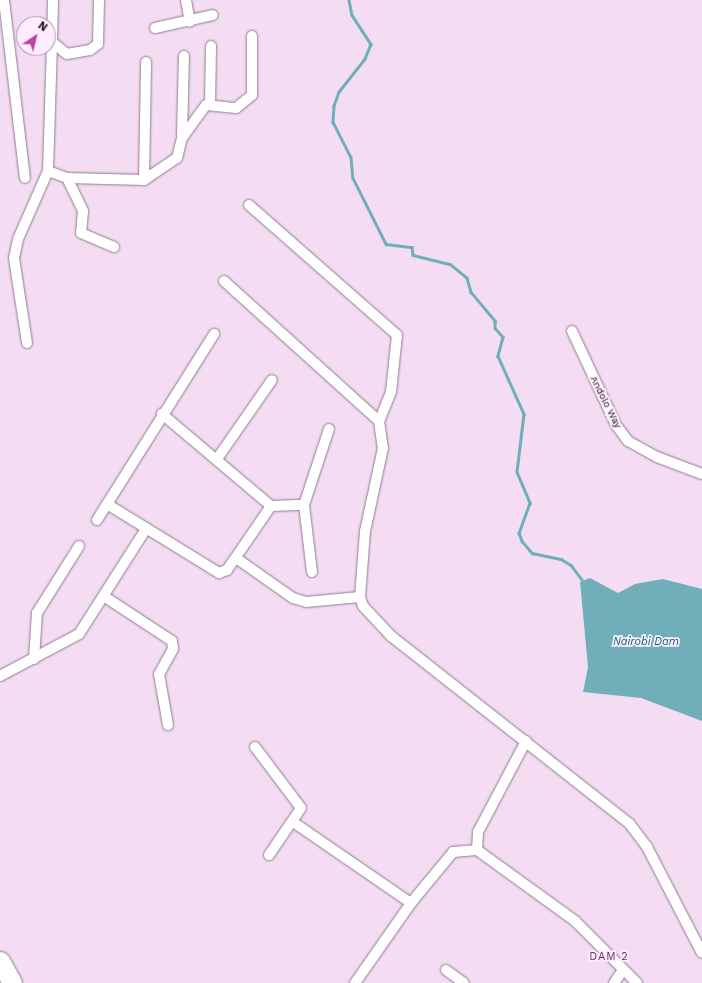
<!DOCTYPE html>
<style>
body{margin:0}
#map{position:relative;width:702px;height:983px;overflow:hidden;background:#f4ddf3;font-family:"Work Sans",sans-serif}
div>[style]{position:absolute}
.water>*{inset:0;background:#70afba}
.stream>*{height:2.5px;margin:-1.25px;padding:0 1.25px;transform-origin:1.25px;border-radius:1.25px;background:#70afba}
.roads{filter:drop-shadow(0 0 1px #8f7b8e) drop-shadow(0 0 1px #8f7b8e)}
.street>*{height:10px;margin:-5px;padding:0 5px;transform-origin:5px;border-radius:5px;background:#fff}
.highway>*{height:19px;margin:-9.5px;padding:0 9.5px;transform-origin:9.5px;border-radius:9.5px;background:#fff}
span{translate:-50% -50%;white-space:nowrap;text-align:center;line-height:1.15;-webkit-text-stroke:3.5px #feecfe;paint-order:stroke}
.street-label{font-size:10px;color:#1a131a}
.water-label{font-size:11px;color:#06636f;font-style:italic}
.neighbourhood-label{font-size:11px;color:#68305c;letter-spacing:1px}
.north{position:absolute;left:16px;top:16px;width:40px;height:40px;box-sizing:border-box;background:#feecfe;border:1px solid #a395a3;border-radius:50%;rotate:35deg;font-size:11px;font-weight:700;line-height:16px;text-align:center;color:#1a131a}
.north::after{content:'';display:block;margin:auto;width:14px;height:18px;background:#b947a2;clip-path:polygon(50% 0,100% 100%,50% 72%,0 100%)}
</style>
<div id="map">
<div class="water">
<i style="clip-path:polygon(590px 578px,618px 593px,635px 584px,663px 579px,702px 589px,702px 721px,641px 698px,583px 692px,588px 667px,580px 582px)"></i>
</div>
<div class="stream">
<i style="left:349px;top:0;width:15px;rotate:79deg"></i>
<i style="left:352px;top:15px;width:35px;rotate:57deg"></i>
<i style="left:371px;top:44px;width:16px;rotate:112deg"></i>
<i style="left:365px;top:59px;width:42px;rotate:128.2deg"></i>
<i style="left:339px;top:92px;width:15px;rotate:110deg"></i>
<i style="left:334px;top:106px;width:16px;rotate:94deg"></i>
<i style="left:333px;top:122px;width:39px;rotate:63deg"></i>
<i style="left:351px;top:157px;width:21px;rotate:85deg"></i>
<i style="left:353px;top:178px;width:74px;rotate:63.4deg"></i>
<i style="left:386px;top:244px;width:26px;rotate:7deg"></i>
<i style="left:412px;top:247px;width:8px;rotate:83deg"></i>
<i style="left:413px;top:255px;width:38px;rotate:14deg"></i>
<i style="left:450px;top:264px;width:22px;rotate:39deg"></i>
<i style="left:467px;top:278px;width:15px;rotate:74deg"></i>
<i style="left:471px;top:292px;width:38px;rotate:50deg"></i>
<i style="left:495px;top:321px;width:7px;rotate:90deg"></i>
<i style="left:495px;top:328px;width:12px;rotate:48deg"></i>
<i style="left:503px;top:337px;width:20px;rotate:105deg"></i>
<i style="left:498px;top:356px;width:64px;rotate:65.9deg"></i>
<i style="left:524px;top:414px;width:58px;rotate:96.9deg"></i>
<i style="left:517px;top:472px;width:34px;rotate:67deg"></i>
<i style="left:530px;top:503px;width:32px;rotate:110deg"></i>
<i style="left:519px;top:533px;width:9px;rotate:69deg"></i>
<i style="left:522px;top:541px;width:16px;rotate:50deg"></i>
<i style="left:532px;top:553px;width:30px;rotate:12deg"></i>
<i style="left:561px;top:559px;width:12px;rotate:31deg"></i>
<i style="left:571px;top:565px;width:21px;rotate:53deg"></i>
</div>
<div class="roads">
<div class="street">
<i style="left:4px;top:0;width:179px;rotate:83.3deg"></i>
<i style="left:53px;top:0;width:42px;rotate:91.4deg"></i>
<i style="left:52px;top:42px;width:19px;rotate:39deg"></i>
<i style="left:67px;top:54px;width:23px;rotate:-10deg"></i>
<i style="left:90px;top:50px;width:10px;rotate:-37deg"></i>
<i style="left:98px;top:44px;width:44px;rotate:-88.7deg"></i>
<i style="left:186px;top:0;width:22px;rotate:80deg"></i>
<i style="left:155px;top:28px;width:59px;rotate:-12.6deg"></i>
<i style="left:210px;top:105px;width:59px;rotate:-89deg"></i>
<i style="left:182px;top:136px;width:80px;rotate:-88.6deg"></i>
<i style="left:48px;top:171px;width:129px;rotate:-88.2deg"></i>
<i style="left:67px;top:178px;width:37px;rotate:64deg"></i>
<i style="left:83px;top:211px;width:22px;rotate:95deg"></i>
<i style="left:81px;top:233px;width:36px;rotate:23deg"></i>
<i style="left:144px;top:180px;width:118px;rotate:-89deg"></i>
<i style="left:249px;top:205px;width:197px;rotate:41.3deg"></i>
<i style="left:397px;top:335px;width:57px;rotate:96deg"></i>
<i style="left:391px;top:392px;width:31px;rotate:112deg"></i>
<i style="left:379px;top:421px;width:27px;rotate:82deg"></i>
<i style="left:383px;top:448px;width:85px;rotate:102.2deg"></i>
<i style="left:365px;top:531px;width:66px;rotate:94.3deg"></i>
<i style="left:360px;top:597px;width:9px;rotate:72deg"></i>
<i style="left:363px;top:606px;width:41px;rotate:47deg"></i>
<i style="left:391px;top:636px;width:303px;rotate:38.2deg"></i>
<i style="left:629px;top:823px;width:30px;rotate:53deg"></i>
<i style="left:647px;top:847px;width:119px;rotate:62.6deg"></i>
<i style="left:224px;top:281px;width:209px;rotate:42.1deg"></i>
<i style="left:572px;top:331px;width:104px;rotate:64.9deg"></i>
<i style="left:616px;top:425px;width:20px;rotate:53deg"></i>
<i style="left:628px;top:441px;width:33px;rotate:29deg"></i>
<i style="left:657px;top:457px;width:48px;rotate:20.7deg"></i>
<i style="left:27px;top:343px;width:86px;rotate:-98.7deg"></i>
<i style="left:14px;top:258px;width:19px;rotate:-78deg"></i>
<i style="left:18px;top:239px;width:74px;rotate:-66.2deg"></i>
<i style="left:48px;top:171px;width:20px;rotate:20deg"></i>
<i style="left:67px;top:178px;width:77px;rotate:1.5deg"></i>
<i style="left:144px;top:180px;width:40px;rotate:-34deg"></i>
<i style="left:177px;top:158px;width:21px;rotate:-76deg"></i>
<i style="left:182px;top:138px;width:41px;rotate:-54deg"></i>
<i style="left:206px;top:105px;width:30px;rotate:6deg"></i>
<i style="left:236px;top:108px;width:21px;rotate:-39deg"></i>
<i style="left:252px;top:95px;width:59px;rotate:-90deg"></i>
<i style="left:217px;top:459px;width:96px;rotate:-55.2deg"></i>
<i style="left:107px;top:504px;width:132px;rotate:31.6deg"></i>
<i style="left:219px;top:573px;width:9px;rotate:-21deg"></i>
<i style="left:227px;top:570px;width:78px;rotate:-55.5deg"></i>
<i style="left:271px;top:506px;width:143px;rotate:-139.8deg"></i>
<i style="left:271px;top:506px;width:33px;rotate:-2deg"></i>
<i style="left:97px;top:520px;width:220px;rotate:-57.8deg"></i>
<i style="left:236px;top:558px;width:70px;rotate:35.1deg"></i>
<i style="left:293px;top:598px;width:14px;rotate:17deg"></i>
<i style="left:306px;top:602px;width:54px;rotate:-5.3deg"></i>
<i style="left:312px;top:572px;width:67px;rotate:-96.8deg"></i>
<i style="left:304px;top:505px;width:80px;rotate:-71.8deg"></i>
<i style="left:105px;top:597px;width:80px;rotate:33.3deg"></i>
<i style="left:172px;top:641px;width:8px;rotate:83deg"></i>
<i style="left:173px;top:649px;width:29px;rotate:119deg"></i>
<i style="left:159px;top:674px;width:52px;rotate:80deg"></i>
<i style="left:34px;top:659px;width:46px;rotate:-86.3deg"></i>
<i style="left:37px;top:613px;width:79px;rotate:-57.9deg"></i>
<i style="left:0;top:676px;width:89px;rotate:-28deg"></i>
<i style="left:79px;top:634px;width:125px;rotate:-57.5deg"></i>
<i style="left:526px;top:741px;width:103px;rotate:117.8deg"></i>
<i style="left:478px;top:832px;width:18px;rotate:93deg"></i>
<i style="left:477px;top:850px;width:121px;rotate:35.9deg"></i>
<i style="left:575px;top:921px;width:88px;rotate:45deg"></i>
<i style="left:255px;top:747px;width:76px;rotate:53deg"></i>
<i style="left:301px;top:808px;width:57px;rotate:124.2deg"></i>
<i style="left:293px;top:822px;width:143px;rotate:34.5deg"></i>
<i style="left:411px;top:903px;width:66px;rotate:-50.5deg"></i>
<i style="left:453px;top:852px;width:24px;rotate:-5deg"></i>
<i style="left:446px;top:970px;width:22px;rotate:36deg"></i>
<i style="left:355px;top:983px;width:98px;rotate:-55deg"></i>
<i style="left:614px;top:983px;width:16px;rotate:-55deg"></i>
</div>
<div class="highway">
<i style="left:0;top:961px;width:25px;rotate:61deg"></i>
</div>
</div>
<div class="street-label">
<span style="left:606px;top:402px;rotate:63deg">Andolo Way</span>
</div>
<div class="water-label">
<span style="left:646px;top:642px">Nairobi Dam</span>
</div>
<div class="neighbourhood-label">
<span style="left:609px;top:957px">DAM 2</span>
</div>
<div class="north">N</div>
</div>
